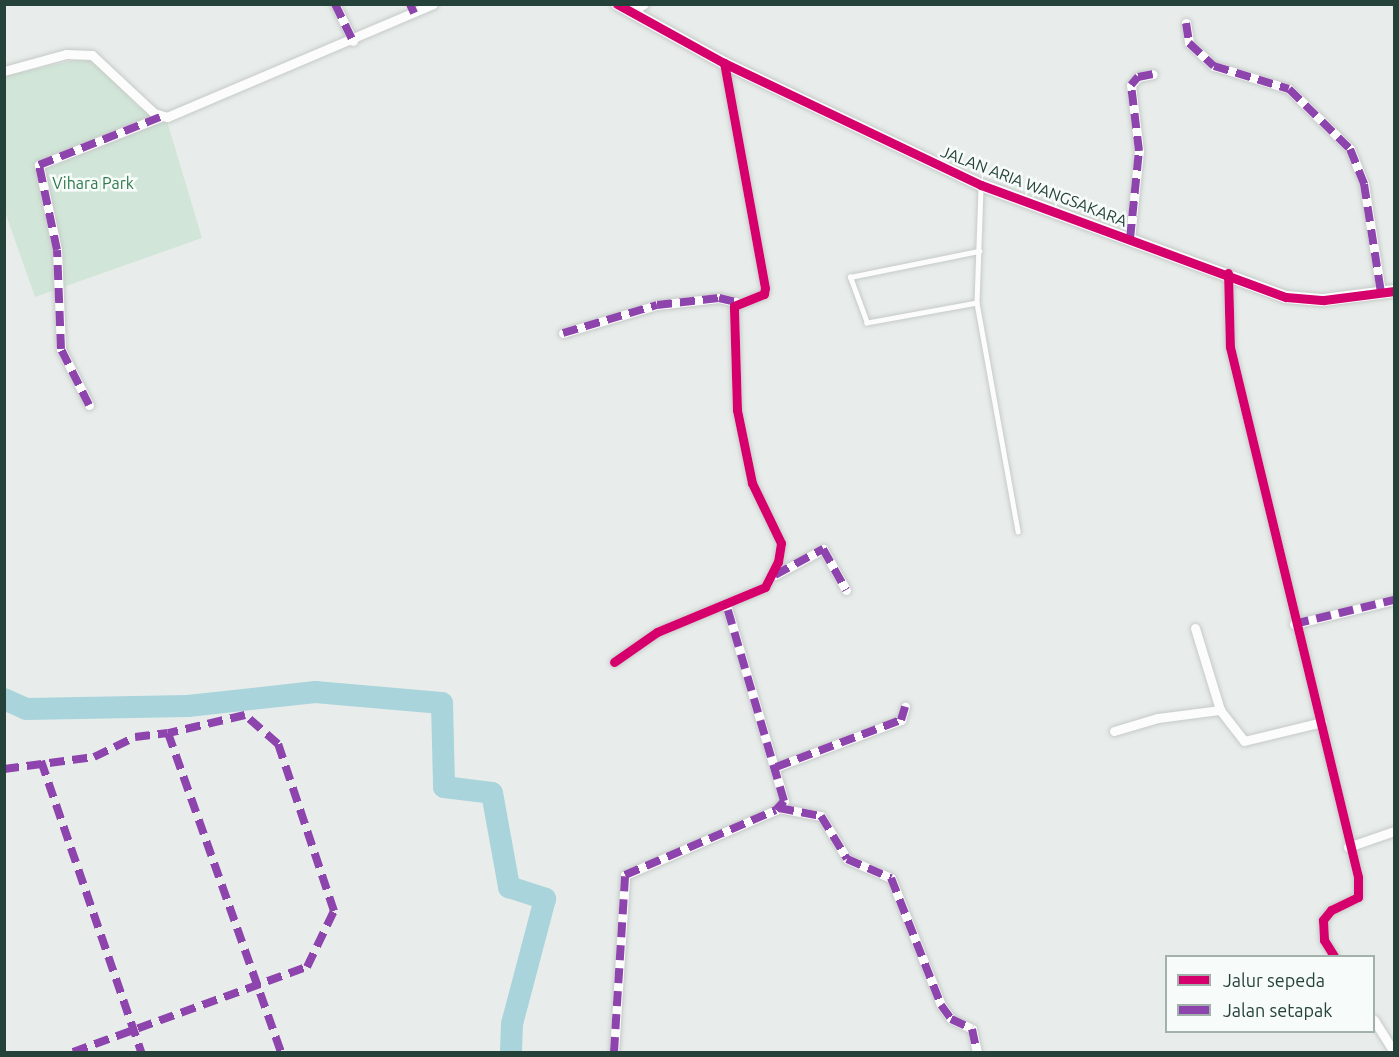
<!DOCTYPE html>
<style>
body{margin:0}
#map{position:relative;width:1399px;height:1057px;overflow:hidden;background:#e8edeb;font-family:Ubuntu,sans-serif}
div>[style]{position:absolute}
.green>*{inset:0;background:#d1e6d8}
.river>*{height:22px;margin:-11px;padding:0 11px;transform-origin:11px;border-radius:11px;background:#a9d4db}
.roads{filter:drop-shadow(0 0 2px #c5cac8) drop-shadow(0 0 2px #c5cac8)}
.service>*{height:4.5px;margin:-2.25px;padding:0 2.25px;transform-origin:2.25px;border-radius:2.25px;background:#fcfcfc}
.minor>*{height:9px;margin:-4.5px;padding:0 4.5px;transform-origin:4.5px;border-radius:4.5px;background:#fcfcfc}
.tertiary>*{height:12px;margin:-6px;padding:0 6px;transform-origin:6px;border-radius:6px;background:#fcfcfc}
.quiet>*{height:8px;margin-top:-4px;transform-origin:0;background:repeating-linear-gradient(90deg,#8e44ad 0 15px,transparent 0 23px)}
.cycleway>*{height:9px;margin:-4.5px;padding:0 4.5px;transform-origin:4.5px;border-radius:4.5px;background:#d6006c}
span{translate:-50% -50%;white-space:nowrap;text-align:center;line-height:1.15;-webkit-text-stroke:5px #f7fbf9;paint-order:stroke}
.park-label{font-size:16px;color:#2d7a4b}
.street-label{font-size:16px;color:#24423a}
.frame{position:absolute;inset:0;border:6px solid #24423a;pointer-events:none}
.legend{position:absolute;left:1165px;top:955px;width:210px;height:78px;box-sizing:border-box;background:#f7fbf9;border:2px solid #a3b1ad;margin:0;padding:8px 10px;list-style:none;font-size:18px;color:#24423a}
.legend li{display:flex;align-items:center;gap:12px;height:30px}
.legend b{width:30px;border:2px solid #a3b1ad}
</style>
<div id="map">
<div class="green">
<i style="clip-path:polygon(93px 56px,137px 106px,149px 113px,164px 111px,202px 238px,35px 297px,5px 212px,5px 76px)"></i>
</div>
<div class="river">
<i style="left:4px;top:699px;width:24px;rotate:24deg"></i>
<i style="left:26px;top:709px;width:162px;rotate:-1.1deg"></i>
<i style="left:188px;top:706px;width:128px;rotate:-6.3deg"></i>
<i style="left:315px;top:692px;width:127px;rotate:5deg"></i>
<i style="left:442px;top:703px;width:84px;rotate:88.6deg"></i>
<i style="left:444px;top:787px;width:48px;rotate:7.1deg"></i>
<i style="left:492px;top:793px;width:96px;rotate:79.7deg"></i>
<i style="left:509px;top:887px;width:38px;rotate:18deg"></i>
<i style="left:545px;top:899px;width:129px;rotate:104.8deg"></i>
<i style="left:512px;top:1024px;width:28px;rotate:92deg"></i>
</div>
<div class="roads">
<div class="service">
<i style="left:981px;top:188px;width:115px;rotate:92deg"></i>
<i style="left:977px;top:303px;width:232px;rotate:79.8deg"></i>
<i style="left:977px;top:303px;width:112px;rotate:169.7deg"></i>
<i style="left:867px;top:323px;width:49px;rotate:-110.3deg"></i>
<i style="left:850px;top:277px;width:132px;rotate:-11.4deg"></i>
</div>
<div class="minor">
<i style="left:335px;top:4px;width:41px;rotate:64.1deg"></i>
<i style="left:631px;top:12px;width:15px;rotate:-32deg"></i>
<i style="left:1186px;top:23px;width:20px;rotate:81deg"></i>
<i style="left:1189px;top:43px;width:34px;rotate:43deg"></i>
<i style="left:1214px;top:66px;width:78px;rotate:17deg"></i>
<i style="left:1289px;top:89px;width:86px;rotate:44.5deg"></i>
<i style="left:1350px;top:149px;width:38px;rotate:68deg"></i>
<i style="left:1364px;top:184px;width:110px;rotate:81.1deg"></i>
<i style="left:4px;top:71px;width:64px;rotate:-15.3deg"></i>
<i style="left:66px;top:54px;width:26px;rotate:2deg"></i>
<i style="left:92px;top:55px;width:85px;rotate:43.1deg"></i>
<i style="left:154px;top:113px;width:14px;rotate:17deg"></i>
<i style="left:167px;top:117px;width:289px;rotate:-23deg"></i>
<i style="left:1130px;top:239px;width:88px;rotate:-84.2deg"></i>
<i style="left:1139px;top:151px;width:66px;rotate:-96.9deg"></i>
<i style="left:1131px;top:85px;width:11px;rotate:-49deg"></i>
<i style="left:1138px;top:77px;width:15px;rotate:-11deg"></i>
<i style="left:1228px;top:273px;width:74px;rotate:88.5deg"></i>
<i style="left:1230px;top:347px;width:545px;rotate:76.42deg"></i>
<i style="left:1358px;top:877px;width:20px;rotate:90deg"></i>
<i style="left:1358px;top:897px;width:30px;rotate:154deg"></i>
<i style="left:1331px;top:910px;width:13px;rotate:129deg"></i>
<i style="left:1323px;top:920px;width:20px;rotate:87deg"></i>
<i style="left:1324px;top:940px;width:19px;rotate:58deg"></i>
<i style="left:563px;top:333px;width:98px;rotate:-16.6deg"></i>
<i style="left:657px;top:305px;width:62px;rotate:-6.4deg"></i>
<i style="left:719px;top:298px;width:18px;rotate:13deg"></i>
<i style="left:89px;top:405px;width:63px;rotate:-116.6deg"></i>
<i style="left:61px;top:349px;width:99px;rotate:-92.3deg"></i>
<i style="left:57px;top:250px;width:87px;rotate:-102deg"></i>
<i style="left:39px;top:165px;width:130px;rotate:-21.6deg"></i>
<i style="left:775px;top:575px;width:55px;rotate:-28.4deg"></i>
<i style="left:823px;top:549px;width:47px;rotate:60.7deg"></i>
<i style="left:1294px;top:624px;width:103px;rotate:-13.5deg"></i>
<i style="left:1195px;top:628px;width:86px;rotate:73deg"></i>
<i style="left:1220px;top:710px;width:39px;rotate:52deg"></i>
<i style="left:1244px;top:741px;width:80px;rotate:-13.7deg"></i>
<i style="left:614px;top:662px;width:52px;rotate:-34.9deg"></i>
<i style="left:657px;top:632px;width:117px;rotate:-22.6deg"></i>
<i style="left:765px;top:587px;width:28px;rotate:-63deg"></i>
<i style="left:778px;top:562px;width:19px;rotate:-81deg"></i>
<i style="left:781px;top:543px;width:67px;rotate:-115.8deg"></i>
<i style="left:752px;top:483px;width:75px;rotate:-101.6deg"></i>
<i style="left:737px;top:410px;width:104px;rotate:-91.7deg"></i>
<i style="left:734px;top:306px;width:32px;rotate:-22deg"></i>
<i style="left:764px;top:294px;width:6px;rotate:-81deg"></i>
<i style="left:765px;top:288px;width:229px;rotate:-100.3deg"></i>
<i style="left:1114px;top:731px;width:46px;rotate:-16.5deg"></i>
<i style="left:1158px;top:718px;width:63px;rotate:-7.4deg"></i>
<i style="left:776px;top:767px;width:134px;rotate:-20.6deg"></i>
<i style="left:901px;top:720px;width:14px;rotate:-73deg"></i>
<i style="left:779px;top:808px;width:43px;rotate:10.8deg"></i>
<i style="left:821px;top:816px;width:50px;rotate:58.8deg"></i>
<i style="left:847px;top:859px;width:48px;rotate:23.4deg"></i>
<i style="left:891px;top:878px;width:136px;rotate:68.5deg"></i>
<i style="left:941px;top:1005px;width:17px;rotate:54deg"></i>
<i style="left:951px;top:1019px;width:23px;rotate:25deg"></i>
<i style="left:972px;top:1029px;width:24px;rotate:78deg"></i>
<i style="left:1348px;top:847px;width:49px;rotate:-19.2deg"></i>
<i style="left:1374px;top:1020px;width:38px;rotate:58deg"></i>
<i style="left:614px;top:1052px;width:177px;rotate:-86.4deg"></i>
<i style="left:625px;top:875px;width:164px;rotate:-23.3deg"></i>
<i style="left:776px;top:810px;width:12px;rotate:-48deg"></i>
<i style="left:784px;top:801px;width:202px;rotate:-106.4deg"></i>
</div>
<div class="tertiary">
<i style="left:617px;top:4px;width:122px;rotate:28.9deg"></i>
<i style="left:724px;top:63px;width:284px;rotate:25.4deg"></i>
<i style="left:981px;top:185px;width:325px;rotate:20.2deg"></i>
<i style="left:1286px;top:297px;width:38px;rotate:5deg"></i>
<i style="left:1324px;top:300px;width:71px;rotate:-7.3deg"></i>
</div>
</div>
<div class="quiet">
<i style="left:335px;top:4px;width:41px;rotate:64.1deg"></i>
<i style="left:410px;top:4px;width:10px;rotate:66deg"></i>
<i style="left:1186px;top:23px;width:20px;rotate:81deg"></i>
<i style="left:1189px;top:43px;width:34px;rotate:43deg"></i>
<i style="left:1214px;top:66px;width:78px;rotate:17deg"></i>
<i style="left:1289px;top:89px;width:86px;rotate:44.5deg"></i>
<i style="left:1350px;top:149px;width:38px;rotate:68deg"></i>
<i style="left:1364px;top:184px;width:110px;rotate:81.1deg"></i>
<i style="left:1130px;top:239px;width:88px;rotate:-84.2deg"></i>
<i style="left:1139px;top:151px;width:66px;rotate:-96.9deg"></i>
<i style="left:1131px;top:85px;width:11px;rotate:-49deg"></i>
<i style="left:1138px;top:77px;width:15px;rotate:-11deg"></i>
<i style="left:563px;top:333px;width:98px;rotate:-16.6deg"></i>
<i style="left:657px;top:305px;width:62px;rotate:-6.4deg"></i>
<i style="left:719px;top:298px;width:18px;rotate:13deg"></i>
<i style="left:89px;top:405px;width:63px;rotate:-116.6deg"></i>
<i style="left:61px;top:349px;width:99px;rotate:-92.3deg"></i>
<i style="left:57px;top:250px;width:87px;rotate:-102deg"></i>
<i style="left:39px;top:165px;width:130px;rotate:-21.6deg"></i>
<i style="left:775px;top:575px;width:55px;rotate:-28.4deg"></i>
<i style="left:823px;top:549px;width:47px;rotate:60.7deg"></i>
<i style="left:1294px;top:624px;width:103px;rotate:-13.5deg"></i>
<i style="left:41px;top:761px;width:308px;rotate:71deg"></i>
<i style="left:776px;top:767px;width:134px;rotate:-20.6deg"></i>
<i style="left:901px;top:720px;width:14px;rotate:-73deg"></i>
<i style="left:4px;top:769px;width:91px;rotate:-7.6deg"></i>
<i style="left:94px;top:757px;width:46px;rotate:-26deg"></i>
<i style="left:135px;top:737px;width:33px;rotate:-7deg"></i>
<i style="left:168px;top:733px;width:338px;rotate:70.5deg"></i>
<i style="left:779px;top:808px;width:43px;rotate:10.8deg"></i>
<i style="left:821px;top:816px;width:50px;rotate:58.8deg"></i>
<i style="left:847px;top:859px;width:48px;rotate:23.4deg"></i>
<i style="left:891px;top:878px;width:136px;rotate:68.5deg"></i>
<i style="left:941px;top:1005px;width:17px;rotate:54deg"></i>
<i style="left:951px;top:1019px;width:23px;rotate:25deg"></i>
<i style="left:972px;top:1029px;width:24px;rotate:78deg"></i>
<i style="left:73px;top:1052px;width:249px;rotate:-20deg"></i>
<i style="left:307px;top:967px;width:62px;rotate:-64.3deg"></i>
<i style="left:334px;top:911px;width:176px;rotate:-108.5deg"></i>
<i style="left:278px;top:744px;width:44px;rotate:-138.7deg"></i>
<i style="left:245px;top:715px;width:79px;rotate:166.8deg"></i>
<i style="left:614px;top:1052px;width:177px;rotate:-86.4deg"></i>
<i style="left:625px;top:875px;width:164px;rotate:-23.3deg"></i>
<i style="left:776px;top:810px;width:12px;rotate:-48deg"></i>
<i style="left:784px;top:801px;width:202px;rotate:-106.4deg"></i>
</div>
<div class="cycleway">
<i style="left:617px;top:4px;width:122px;rotate:28.9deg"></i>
<i style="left:724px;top:63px;width:284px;rotate:25.4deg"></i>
<i style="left:981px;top:185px;width:325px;rotate:20.2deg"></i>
<i style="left:1286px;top:297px;width:38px;rotate:5deg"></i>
<i style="left:1324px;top:300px;width:71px;rotate:-7.3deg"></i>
<i style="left:1228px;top:273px;width:74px;rotate:88.5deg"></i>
<i style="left:1230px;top:347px;width:545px;rotate:76.42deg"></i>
<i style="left:1358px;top:877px;width:20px;rotate:90deg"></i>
<i style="left:1358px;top:897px;width:30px;rotate:154deg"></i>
<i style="left:1331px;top:910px;width:13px;rotate:129deg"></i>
<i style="left:1323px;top:920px;width:20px;rotate:87deg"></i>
<i style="left:1324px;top:940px;width:19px;rotate:58deg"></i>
<i style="left:614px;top:662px;width:52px;rotate:-34.9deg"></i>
<i style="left:657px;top:632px;width:117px;rotate:-22.6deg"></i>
<i style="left:765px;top:587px;width:28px;rotate:-63deg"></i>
<i style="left:778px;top:562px;width:19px;rotate:-81deg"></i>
<i style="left:781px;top:543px;width:67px;rotate:-115.8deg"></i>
<i style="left:752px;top:483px;width:75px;rotate:-101.6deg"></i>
<i style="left:737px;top:410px;width:104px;rotate:-91.7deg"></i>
<i style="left:734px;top:306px;width:32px;rotate:-22deg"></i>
<i style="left:764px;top:294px;width:6px;rotate:-81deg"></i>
<i style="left:765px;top:288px;width:229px;rotate:-100.3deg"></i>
</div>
<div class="park-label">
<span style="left:93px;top:183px">Vihara Park</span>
</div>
<div class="street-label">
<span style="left:1034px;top:186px;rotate:21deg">JALAN ARIA WANGSAKARA</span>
</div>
<div class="frame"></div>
<ul class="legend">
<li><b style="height:8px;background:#d6006c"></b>Jalur sepeda</li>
<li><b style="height:8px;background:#8e44ad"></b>Jalan setapak</li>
</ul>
</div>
